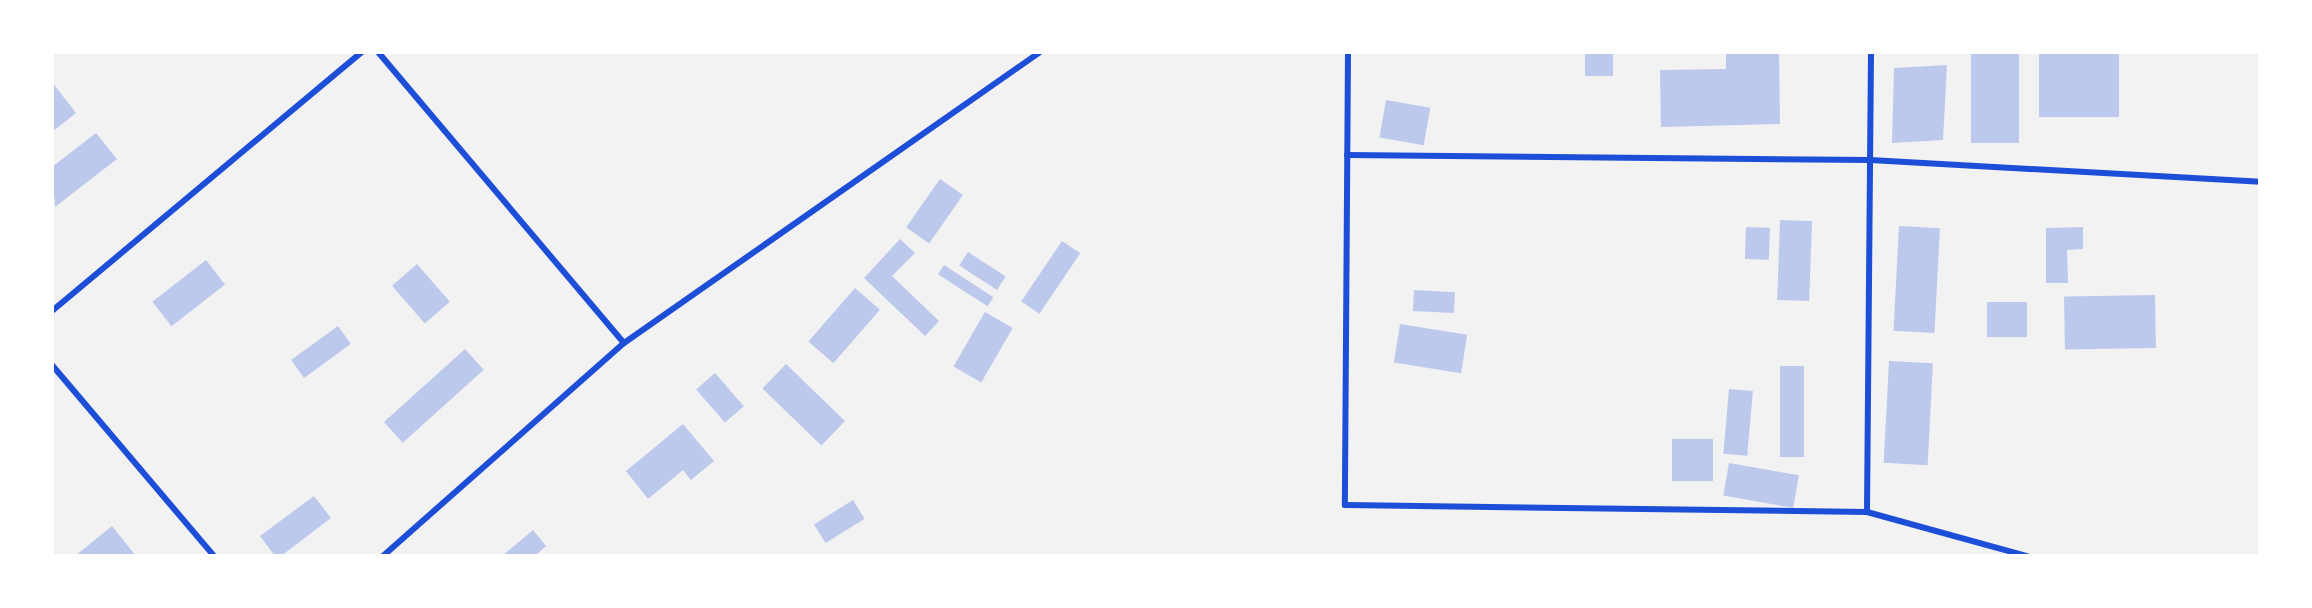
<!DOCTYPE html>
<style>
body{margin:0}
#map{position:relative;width:2312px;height:608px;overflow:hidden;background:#f2f2f2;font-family:"DejaVu Sans",sans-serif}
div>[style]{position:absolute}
.building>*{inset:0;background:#bdc9ec;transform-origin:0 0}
.minor>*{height:6px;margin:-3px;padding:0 3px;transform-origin:3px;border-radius:3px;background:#1d4ed8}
span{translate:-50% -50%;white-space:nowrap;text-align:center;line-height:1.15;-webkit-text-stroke:6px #fff;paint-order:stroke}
.frame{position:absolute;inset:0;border:54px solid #fff;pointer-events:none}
</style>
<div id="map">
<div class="building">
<i style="left:1585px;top:52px;width:28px;height:24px"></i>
<i style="clip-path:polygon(1726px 52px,1779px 52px,1780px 124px,1661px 127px,1660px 70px,1726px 69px)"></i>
<i style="left:1971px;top:52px;width:48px;height:91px"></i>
<i style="left:2039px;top:52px;width:80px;height:65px"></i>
<i style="clip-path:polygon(1947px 65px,1943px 140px,1892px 143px,1894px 68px)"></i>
<i style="clip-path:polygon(52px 82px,76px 113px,52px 132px)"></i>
<i style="left:1386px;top:100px;width:45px;height:38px;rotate:10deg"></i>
<i style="clip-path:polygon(96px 133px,117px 159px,55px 207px,52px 167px)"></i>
<i style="left:940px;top:179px;width:28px;height:59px;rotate:35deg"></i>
<i style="left:1780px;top:220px;width:32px;height:80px;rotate:2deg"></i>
<i style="left:1899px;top:226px;width:41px;height:105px;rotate:3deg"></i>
<i style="left:1746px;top:227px;width:24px;height:32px;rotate:2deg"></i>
<i style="clip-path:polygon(2083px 227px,2083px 249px,2067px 250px,2068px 283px,2046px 283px,2046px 228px)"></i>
<i style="clip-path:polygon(900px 239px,915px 253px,892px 276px,939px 321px,925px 336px,864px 278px)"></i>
<i style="left:1062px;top:241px;width:22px;height:73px;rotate:34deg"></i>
<i style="left:968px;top:252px;width:45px;height:16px;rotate:33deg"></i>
<i style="left:206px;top:260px;width:31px;height:68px;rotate:52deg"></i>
<i style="left:417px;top:264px;width:50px;height:33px;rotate:49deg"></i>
<i style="left:944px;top:265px;width:59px;height:11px;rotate:33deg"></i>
<i style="left:855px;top:288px;width:33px;height:71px;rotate:41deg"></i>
<i style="left:1414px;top:290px;width:41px;height:21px;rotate:3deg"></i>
<i style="left:2155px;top:295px;width:53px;height:91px;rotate:89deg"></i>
<i style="left:2027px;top:302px;width:35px;height:40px;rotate:90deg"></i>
<i style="left:985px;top:312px;width:32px;height:63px;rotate:30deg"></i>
<i style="left:1400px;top:324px;width:68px;height:39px;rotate:9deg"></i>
<i style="left:338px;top:326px;width:22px;height:58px;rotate:54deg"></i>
<i style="left:465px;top:349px;width:28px;height:109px;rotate:48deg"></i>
<i style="left:1889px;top:361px;width:44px;height:102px;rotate:3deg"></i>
<i style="left:786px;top:364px;width:82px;height:34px;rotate:44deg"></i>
<i style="left:1780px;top:366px;width:24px;height:91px"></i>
<i style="left:715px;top:373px;width:44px;height:25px;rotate:49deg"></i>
<i style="left:1729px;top:389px;width:24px;height:65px;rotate:5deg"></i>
<i style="clip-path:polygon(683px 424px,714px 461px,691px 480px,683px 470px,648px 499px,626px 471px)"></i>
<i style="left:1713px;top:439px;width:42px;height:41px;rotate:90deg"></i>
<i style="left:1729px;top:463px;width:71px;height:33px;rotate:10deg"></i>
<i style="clip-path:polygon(314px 496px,331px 518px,281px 556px,275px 556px,260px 536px)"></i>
<i style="left:853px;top:500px;width:22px;height:46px;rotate:58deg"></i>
<i style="clip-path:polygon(112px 526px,136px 556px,75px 556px)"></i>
<i style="clip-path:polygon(533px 530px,546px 546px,535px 556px,502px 556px)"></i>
</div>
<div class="minor">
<i style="left:378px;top:52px;width:381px;rotate:49.8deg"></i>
<i style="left:1348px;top:52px;width:453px;rotate:90.4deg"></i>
<i style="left:1345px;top:505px;width:522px;rotate:0.77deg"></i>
<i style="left:1871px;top:52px;width:460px;rotate:90.5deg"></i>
<i style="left:1867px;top:512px;width:166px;rotate:15.4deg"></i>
<i style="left:1347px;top:155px;width:523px;rotate:0.55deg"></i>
<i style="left:1870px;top:160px;width:391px;rotate:3.2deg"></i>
<i style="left:52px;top:311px;width:404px;rotate:-39.9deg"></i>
<i style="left:52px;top:365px;width:250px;rotate:49.7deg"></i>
<i style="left:383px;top:556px;width:322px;rotate:-41.5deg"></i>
<i style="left:624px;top:343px;width:508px;rotate:-34.97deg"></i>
</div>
<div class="frame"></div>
</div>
